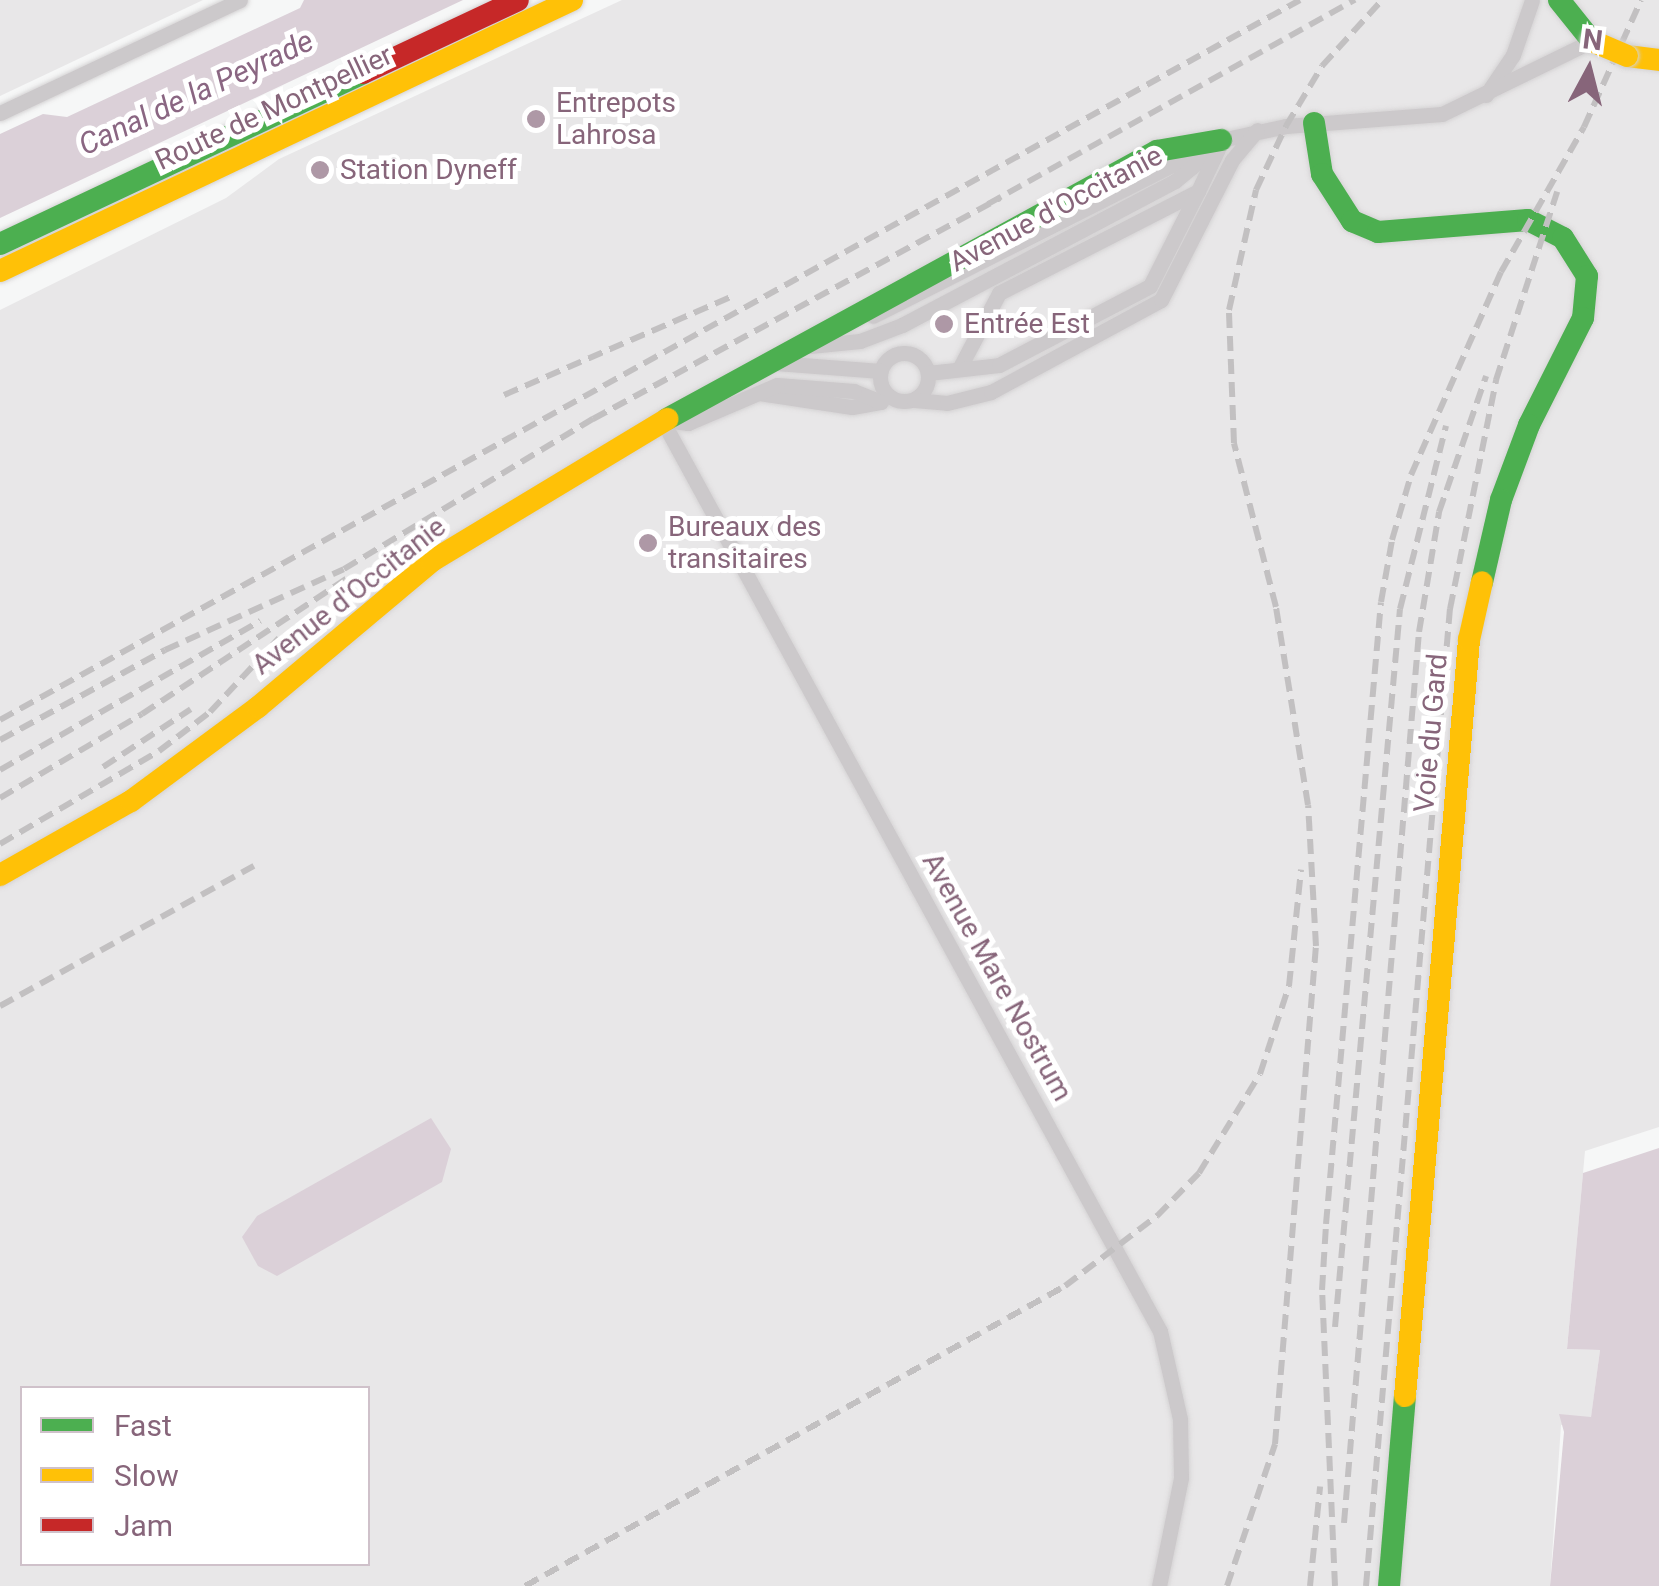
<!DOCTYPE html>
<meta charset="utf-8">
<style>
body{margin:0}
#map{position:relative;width:1659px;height:1586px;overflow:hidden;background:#f6f7f7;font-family:Roboto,sans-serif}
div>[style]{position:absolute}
.built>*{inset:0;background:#e8e7e8}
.water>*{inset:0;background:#dbd0d8}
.roads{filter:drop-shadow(0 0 2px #d5d3d4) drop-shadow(0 0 2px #d5d3d4)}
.street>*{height:15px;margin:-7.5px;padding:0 7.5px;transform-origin:7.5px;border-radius:7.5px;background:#ccc9cb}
.street>.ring{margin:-7.5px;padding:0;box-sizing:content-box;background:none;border:15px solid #ccc9cb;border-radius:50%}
.fast>*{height:22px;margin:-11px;padding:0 11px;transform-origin:11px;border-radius:11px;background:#4caf50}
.slow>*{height:22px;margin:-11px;padding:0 11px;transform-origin:11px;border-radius:11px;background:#ffc107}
.jam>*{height:22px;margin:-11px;padding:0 11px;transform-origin:11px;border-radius:11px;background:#c62828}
.rail>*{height:6px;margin-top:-3px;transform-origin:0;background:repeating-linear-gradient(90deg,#c2c0c1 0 15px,transparent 0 23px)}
.bridges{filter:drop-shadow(0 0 2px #d4d3d4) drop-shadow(0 0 2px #d4d3d4)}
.slow-bridge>*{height:22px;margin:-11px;padding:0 11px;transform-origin:11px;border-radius:11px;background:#ffc107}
.dots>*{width:28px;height:28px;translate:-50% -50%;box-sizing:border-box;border:5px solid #fff;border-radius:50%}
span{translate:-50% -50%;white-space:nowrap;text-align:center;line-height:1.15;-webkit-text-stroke:10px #fff;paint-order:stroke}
.poi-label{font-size:28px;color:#87657a}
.left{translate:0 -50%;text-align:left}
.street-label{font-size:28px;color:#87657a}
.water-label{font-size:30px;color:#8a6682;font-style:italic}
.legend{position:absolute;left:20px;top:1386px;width:350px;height:180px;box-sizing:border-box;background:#fff;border:2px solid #cfc1ca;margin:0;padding:12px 18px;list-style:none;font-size:30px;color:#87657a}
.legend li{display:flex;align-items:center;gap:20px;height:50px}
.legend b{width:50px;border:2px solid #cfc1ca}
.north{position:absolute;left:1539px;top:20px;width:100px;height:100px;-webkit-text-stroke:8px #fff;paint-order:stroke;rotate:7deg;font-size:28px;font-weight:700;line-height:40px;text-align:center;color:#87657a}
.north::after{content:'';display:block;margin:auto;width:35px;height:45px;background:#87657a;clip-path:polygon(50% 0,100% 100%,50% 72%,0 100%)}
</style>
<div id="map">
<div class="built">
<i style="clip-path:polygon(0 0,203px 0,0 96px)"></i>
<i style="clip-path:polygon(evenodd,622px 0,1659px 0,1659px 1127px,1585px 1151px,1567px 1349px,1600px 1350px,1591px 1418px,1561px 1425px,1550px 1586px,0 1586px,0 310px,226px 198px,279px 159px,622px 0,22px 1388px,368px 1388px,368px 1564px,22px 1564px,22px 1388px)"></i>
</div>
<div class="water">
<i style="clip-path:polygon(304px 0,463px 0,0 218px,0 134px,43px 114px,67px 117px,300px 8px)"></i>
<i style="clip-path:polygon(431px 1118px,451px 1149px,442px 1182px,277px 1276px,258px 1266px,242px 1237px,257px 1216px)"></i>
<i style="clip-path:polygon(1659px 1148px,1659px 1586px,1550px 1586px,1564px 1432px,1559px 1414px,1591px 1417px,1600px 1350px,1567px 1349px,1583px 1173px)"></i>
</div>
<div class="roads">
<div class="street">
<i style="left:1486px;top:95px;width:48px;rotate:-56deg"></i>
<i style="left:1513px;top:55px;width:58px;rotate:-70.9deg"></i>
<i style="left:0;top:113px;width:265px;rotate:-25.2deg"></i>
<i style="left:873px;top:316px;width:390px;rotate:-26.8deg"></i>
<i style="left:1221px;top:140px;width:66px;rotate:-12.2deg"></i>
<i style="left:1286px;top:126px;width:156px;rotate:-4.4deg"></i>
<i style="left:1442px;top:114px;width:167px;rotate:-26deg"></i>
<i style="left:810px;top:346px;width:50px;rotate:-5.7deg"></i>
<i style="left:860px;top:341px;width:45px;rotate:-20.9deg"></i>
<i style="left:902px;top:325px;width:309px;rotate:-27.8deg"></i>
<i style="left:1175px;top:181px;width:43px;rotate:-39.3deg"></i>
<i class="ring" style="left:880px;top:353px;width:33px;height:33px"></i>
<i style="left:776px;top:363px;width:105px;rotate:4.4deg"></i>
<i style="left:960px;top:367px;width:84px;rotate:-62.2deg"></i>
<i style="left:999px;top:293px;width:224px;rotate:-27.1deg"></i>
<i style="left:1198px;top:191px;width:47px;rotate:-64.5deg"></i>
<i style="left:928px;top:373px;width:71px;rotate:-6.4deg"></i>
<i style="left:999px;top:365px;width:170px;rotate:-27.6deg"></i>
<i style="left:1150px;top:286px;width:106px;rotate:-63.2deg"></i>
<i style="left:759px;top:393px;width:94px;rotate:8.6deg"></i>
<i style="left:852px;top:407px;width:27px;rotate:-10deg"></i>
<i style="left:914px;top:400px;width:33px;rotate:5deg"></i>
<i style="left:947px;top:403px;width:45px;rotate:-14deg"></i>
<i style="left:991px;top:392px;width:193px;rotate:-28.4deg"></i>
<i style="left:1161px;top:300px;width:157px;rotate:-63.1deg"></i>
<i style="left:1232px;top:160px;width:39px;rotate:-50deg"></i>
<i style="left:881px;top:402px;width:29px;rotate:-158deg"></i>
<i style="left:854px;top:391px;width:77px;rotate:-175.5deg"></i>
<i style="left:777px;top:385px;width:97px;rotate:156.9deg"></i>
<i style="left:688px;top:423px;width:26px;rotate:-173deg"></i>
<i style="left:662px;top:420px;width:1038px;rotate:61.34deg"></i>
<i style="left:1160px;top:1331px;width:90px;rotate:77.2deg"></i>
<i style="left:1180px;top:1419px;width:59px;rotate:89deg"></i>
<i style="left:1181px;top:1478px;width:110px;rotate:101.5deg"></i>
</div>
<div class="fast">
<i style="left:1559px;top:0;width:53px;rotate:51.2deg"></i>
<i style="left:1314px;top:123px;width:52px;rotate:81.1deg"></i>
<i style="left:1322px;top:174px;width:56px;rotate:57.4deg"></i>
<i style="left:1352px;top:221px;width:28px;rotate:23deg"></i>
<i style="left:1378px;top:232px;width:150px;rotate:-4.6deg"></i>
<i style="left:1528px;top:220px;width:39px;rotate:27deg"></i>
<i style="left:1563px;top:238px;width:45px;rotate:57.7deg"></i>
<i style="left:1587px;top:276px;width:42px;rotate:95.4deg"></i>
<i style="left:1583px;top:318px;width:120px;rotate:116.8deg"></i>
<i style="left:1529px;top:425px;width:80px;rotate:110.5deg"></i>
<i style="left:1501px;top:500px;width:84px;rotate:103deg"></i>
<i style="left:0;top:244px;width:401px;rotate:-25.2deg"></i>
<i style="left:667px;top:419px;width:559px;rotate:-28.68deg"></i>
<i style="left:1157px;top:151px;width:65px;rotate:-9.8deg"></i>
<i style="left:1389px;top:1586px;width:191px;rotate:-85.2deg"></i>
</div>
<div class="slow">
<i style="left:1627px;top:56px;width:32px;rotate:7deg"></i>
<i style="left:0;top:271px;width:633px;rotate:-25.35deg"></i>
<i style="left:0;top:875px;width:150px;rotate:-29.5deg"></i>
<i style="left:131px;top:801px;width:158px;rotate:-36.5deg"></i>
<i style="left:258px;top:707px;width:227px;rotate:-40deg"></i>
<i style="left:432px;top:561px;width:275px;rotate:-31.1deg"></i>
<i style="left:1405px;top:1396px;width:759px;rotate:-85.16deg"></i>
<i style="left:1469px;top:640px;width:59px;rotate:-77.4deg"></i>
</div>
<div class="jam">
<i style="left:363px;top:73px;width:171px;rotate:-25.2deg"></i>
</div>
</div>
<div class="rail">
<i style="left:988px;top:204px;width:420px;rotate:-29.1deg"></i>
<i style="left:504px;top:395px;width:252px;rotate:-23.4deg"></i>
<i style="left:0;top:720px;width:1486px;rotate:-28.98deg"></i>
<i style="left:0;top:740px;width:188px;rotate:-28.6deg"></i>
<i style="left:165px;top:650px;width:196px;rotate:-24.3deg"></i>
<i style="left:344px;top:569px;width:291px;rotate:-31.1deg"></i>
<i style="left:593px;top:419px;width:463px;rotate:-28.5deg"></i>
<i style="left:103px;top:767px;width:105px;rotate:-33.4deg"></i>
<i style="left:0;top:770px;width:300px;rotate:-29.8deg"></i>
<i style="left:0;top:798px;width:165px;rotate:-30.6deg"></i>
<i style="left:142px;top:714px;width:245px;rotate:-33.5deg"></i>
<i style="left:0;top:844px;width:184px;rotate:-30.3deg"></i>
<i style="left:159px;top:751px;width:64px;rotate:-37.4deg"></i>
<i style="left:210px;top:712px;width:101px;rotate:-47deg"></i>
<i style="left:0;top:1006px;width:290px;rotate:-28.9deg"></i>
<i style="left:1335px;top:1327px;width:721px;rotate:-84.83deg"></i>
<i style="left:1400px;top:609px;width:189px;rotate:-75.9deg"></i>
<i style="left:1344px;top:1523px;width:894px;rotate:-85.19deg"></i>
<i style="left:1419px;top:632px;width:122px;rotate:-80.5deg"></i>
<i style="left:1439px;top:512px;width:144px;rotate:-70.9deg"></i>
<i style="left:525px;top:1586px;width:618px;rotate:-29.05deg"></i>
<i style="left:1065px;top:1286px;width:116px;rotate:-37.3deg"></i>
<i style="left:1157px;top:1216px;width:60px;rotate:-45.7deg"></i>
<i style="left:1199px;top:1173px;width:116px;rotate:-58.4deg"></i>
<i style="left:1260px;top:1074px;width:93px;rotate:-71.8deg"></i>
<i style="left:1289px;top:986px;width:117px;rotate:-84.1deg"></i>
<i style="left:1227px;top:1586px;width:150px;rotate:-71.3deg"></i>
<i style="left:1275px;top:1444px;width:500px;rotate:-85.3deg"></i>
<i style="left:1316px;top:946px;width:141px;rotate:-93.2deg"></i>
<i style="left:1308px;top:805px;width:201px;rotate:-99.2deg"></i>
<i style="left:1276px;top:607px;width:169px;rotate:-104.4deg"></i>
<i style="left:1234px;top:443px;width:133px;rotate:-92.2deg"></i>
<i style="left:1229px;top:310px;width:123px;rotate:-77.3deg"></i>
<i style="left:1256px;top:190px;width:71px;rotate:-64.9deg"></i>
<i style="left:1286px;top:126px;width:70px;rotate:-59deg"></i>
<i style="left:1322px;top:66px;width:89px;rotate:-47.7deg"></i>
<i style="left:1310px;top:1586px;width:100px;rotate:-84.2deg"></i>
<i style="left:1335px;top:1586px;width:296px;rotate:-92.5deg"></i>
<i style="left:1322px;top:1290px;width:66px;rotate:-86.5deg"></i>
<i style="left:1326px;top:1224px;width:624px;rotate:-84.95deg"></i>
<i style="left:1381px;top:602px;width:63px;rotate:-79.9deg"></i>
<i style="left:1392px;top:540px;width:68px;rotate:-73.7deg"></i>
<i style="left:1411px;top:475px;width:222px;rotate:-66.1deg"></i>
<i style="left:1501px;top:272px;width:167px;rotate:-60.2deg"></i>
<i style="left:1584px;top:127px;width:139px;rotate:-65.8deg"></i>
<i style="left:1366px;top:1586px;width:981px;rotate:-85.09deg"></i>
<i style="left:1450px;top:609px;width:234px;rotate:-78.6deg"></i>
<i style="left:1496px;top:380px;width:198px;rotate:-72deg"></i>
</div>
<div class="bridges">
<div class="slow-bridge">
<i style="left:1592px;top:41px;width:38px;rotate:23deg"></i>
</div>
</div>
<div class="dots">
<i style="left:536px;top:119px;background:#ae98a6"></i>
<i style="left:320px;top:170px;background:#ae98a6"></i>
<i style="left:944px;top:324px;background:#ae98a6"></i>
<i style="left:648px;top:543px;background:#ae98a6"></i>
</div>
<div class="poi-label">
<span class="left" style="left:556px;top:119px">Entrepots<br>Lahrosa</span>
<span class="left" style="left:340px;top:170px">Station Dyneff</span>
<span class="left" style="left:964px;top:324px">Entrée Est</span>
<span class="left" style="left:668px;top:543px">Bureaux des<br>transitaires</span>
</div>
<div class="street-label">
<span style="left:274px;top:108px;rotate:-25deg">Route de Montpellier</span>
<span style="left:1056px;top:209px;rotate:-28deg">Avenue d'Occitanie</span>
<span style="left:349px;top:596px;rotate:-38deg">Avenue d'Occitanie</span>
<span style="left:1431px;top:733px;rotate:-85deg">Voie du Gard</span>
<span style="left:997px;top:977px;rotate:61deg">Avenue Mare Nostrum</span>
</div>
<div class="water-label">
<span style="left:196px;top:93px;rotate:-25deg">Canal de la Peyrade</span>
</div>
<ul class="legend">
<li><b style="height:12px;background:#4caf50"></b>Fast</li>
<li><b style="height:12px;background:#ffc107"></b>Slow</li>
<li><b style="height:12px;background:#c62828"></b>Jam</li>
</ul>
<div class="north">N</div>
</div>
